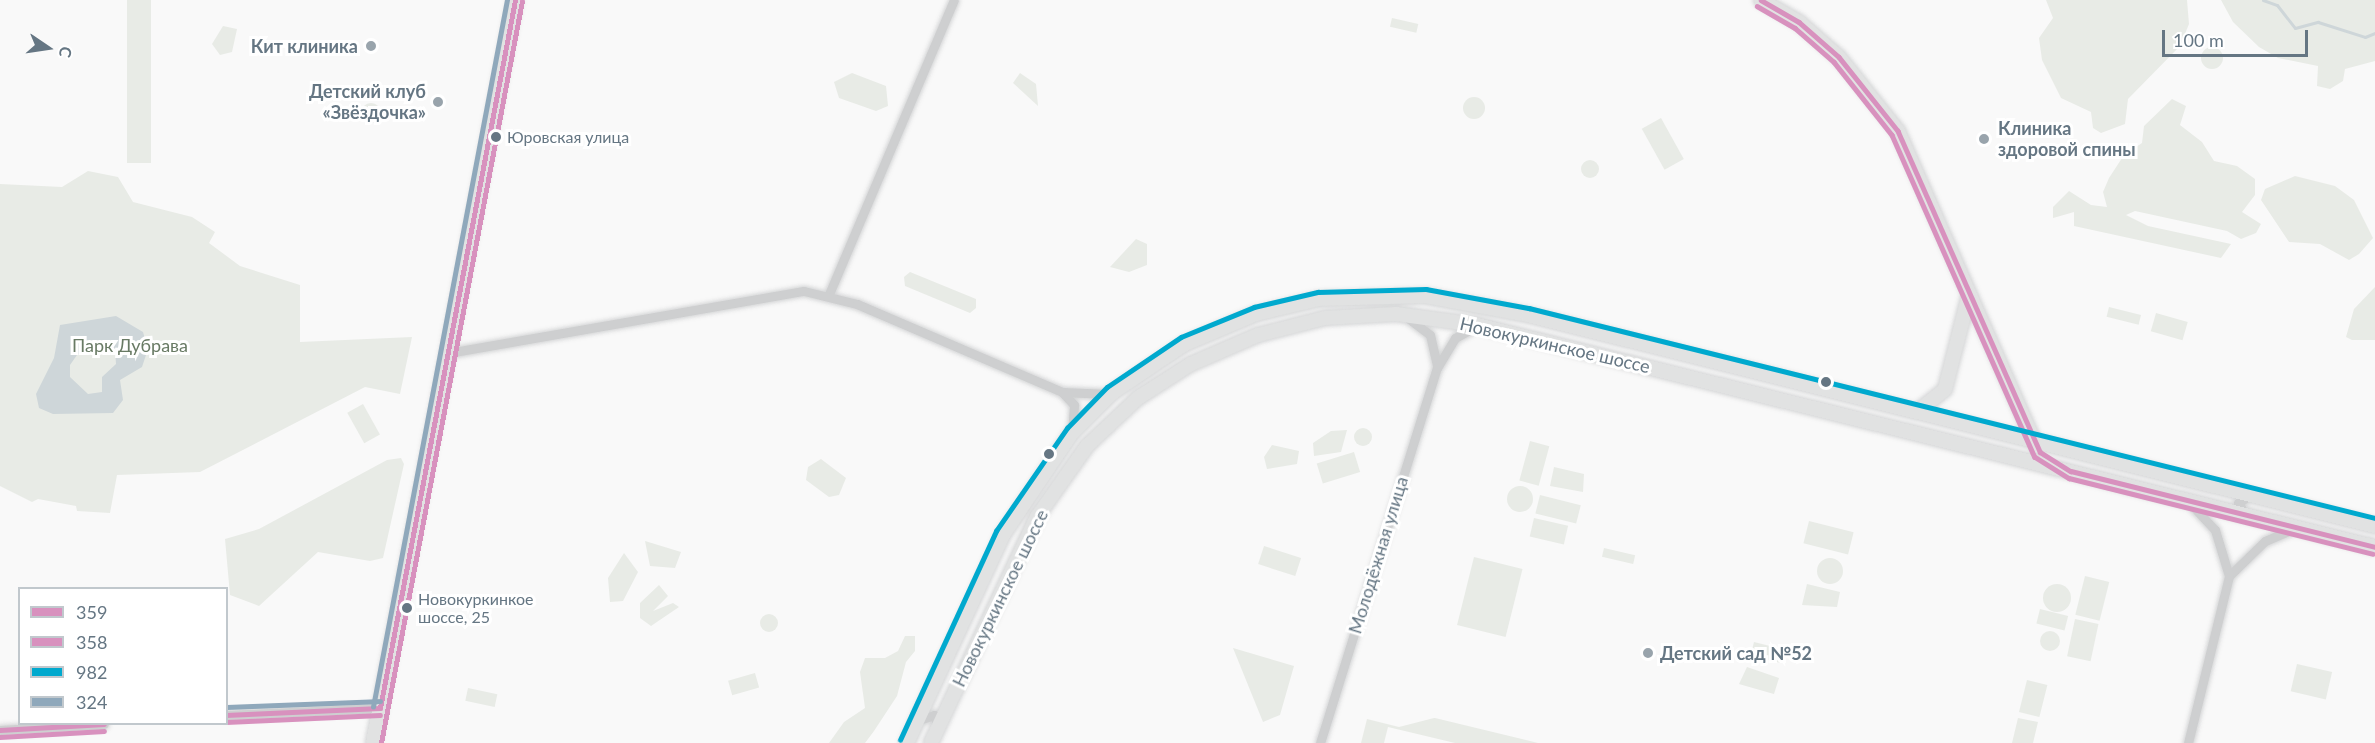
<!DOCTYPE html>
<meta charset="utf-8">
<style>
body{margin:0}
#map{position:relative;width:2375px;height:743px;overflow:hidden;background:#f9f9f9;font-family:Lato,sans-serif}
div>[style]{position:absolute}
.green>*{inset:0;background:#e8ebe6;transform-origin:0 0}
.round{border-radius:50%}
.water>*{inset:0;background:#ced6d9}
.stream>*{height:3px;margin:-1.5px;padding:0 1.5px;transform-origin:1.5px;border-radius:1.5px;background:#ced6d9}
.roads{filter:drop-shadow(0 0 2px #d5d6d7) drop-shadow(0 0 2px #d5d6d7)}
.street>*{height:9px;margin:-4.5px;padding:0 4.5px;transform-origin:4.5px;border-radius:4.5px;background:#cecfd0}
.secondary>*{height:14px;margin:-7px;padding:0 7px;transform-origin:7px;border-radius:7px;background:#e1e2e2}
.bus-1>*{height:4.5px;margin:-2.25px;padding:0 2.25px;transform-origin:2.25px;border-radius:2.25px;background:#d891be}
.bus-2>*{height:4.5px;margin:-2.25px;padding:0 2.25px;transform-origin:2.25px;border-radius:2.25px;background:#d891be}
.bus-3>*{height:4.5px;margin:-2.25px;padding:0 2.25px;transform-origin:2.25px;border-radius:2.25px;background:#00a9ce}
.bus-4>*{height:4.5px;margin:-2.25px;padding:0 2.25px;transform-origin:2.25px;border-radius:2.25px;background:#8fa8bb}
.dots>*{width:16px;height:16px;translate:-50% -50%;box-sizing:border-box;border:3px solid #fff;border-radius:50%}
span{translate:-50% -50%;white-space:nowrap;text-align:center;line-height:1.15;-webkit-text-stroke:6px #fff;paint-order:stroke}
.bus-label{font-size:16px;color:#657683}
.left{translate:0 -50%;text-align:left}
.poi-label{font-size:18px;color:#657683;font-weight:700}
.right{translate:-100% -50%;text-align:right}
.park-label{font-size:18px;color:#687a64}
.street-label{font-size:18px;color:#657683}
.legend{position:absolute;left:18px;top:587px;width:210px;height:138px;box-sizing:border-box;background:#fff;border:2px solid #c1c8cd;margin:0;padding:8px 10px;list-style:none;font-size:18px;color:#657683}
.legend li{display:flex;align-items:center;gap:12px;height:30px}
.legend b{width:30px;border:2px solid #c1c8cd}
.north{position:absolute;left:18px;top:18px;width:60px;height:60px;-webkit-text-stroke:4px #fff;paint-order:stroke;rotate:103deg;font-size:16px;font-weight:700;line-height:24px;text-align:center;color:#657683}
.north::after{content:'';display:block;margin:auto;width:21px;height:27px;background:#657683;clip-path:polygon(50% 0,100% 100%,50% 72%,0 100%)}
.scale{position:absolute;left:2162px;top:30px;width:146px;height:27px;box-sizing:border-box;border:3px solid #657683;border-top:0;padding-left:8px;font-size:18px;line-height:21px;white-space:nowrap;color:#657683;-webkit-text-stroke:4px #fff;paint-order:stroke}
</style>
<div id="map">
<div class="green">
<i style="left:127px;top:0;width:24px;height:163px"></i>
<i style="clip-path:polygon(2046px 0,2187px 0,2189px 24px,2180px 46px,2128px 99px,2125px 124px,2101px 133px,2093px 128px,2091px 112px,2061px 98px,2042px 60px,2039px 38px,2053px 18px)"></i>
<i style="clip-path:polygon(2221px 0,2375px 0,2375px 61px,2345px 69px,2343px 81px,2330px 89px,2317px 86px,2318px 66px,2278px 58px,2259px 47px,2233px 22px)"></i>
<i style="left:1392px;top:18px;width:27px;height:9px;rotate:13deg"></i>
<i style="clip-path:polygon(223px 26px,237px 29px,232px 52px,220px 55px,212px 44px)"></i>
<i class="round" style="left:2201px;top:47px;width:22px;height:22px"></i>
<i style="clip-path:polygon(852px 73px,886px 86px,888px 106px,876px 111px,839px 98px,834px 82px)"></i>
<i style="clip-path:polygon(1020px 73px,1036px 84px,1038px 106px,1013px 83px)"></i>
<i class="round" style="left:1463px;top:97px;width:22px;height:22px"></i>
<i style="clip-path:polygon(2172px 99px,2186px 106px,2180px 125px,2202px 142px,2214px 161px,2237px 166px,2255px 179px,2255px 195px,2242px 212px,2261px 224px,2256px 233px,2241px 239px,2227px 231px,2135px 211px,2126px 215px,2148px 226px,2231px 244px,2221px 258px,2074px 226px,2074px 212px,2053px 218px,2053px 207px,2069px 191px,2091px 205px,2107px 207px,2103px 192px,2109px 178px,2124px 155px,2142px 143px,2144px 126px)"></i>
<i class="round" style="left:361px;top:103px;width:20px;height:20px"></i>
<i style="left:1661px;top:118px;width:47px;height:22px;rotate:61deg"></i>
<i class="round" style="left:1581px;top:160px;width:18px;height:18px"></i>
<i style="clip-path:polygon(88px 171px,118px 177px,133px 202px,192px 217px,215px 232px,209px 243px,240px 266px,300px 285px,300px 342px,412px 337px,400px 394px,365px 387px,200px 472px,117px 475px,110px 513px,77px 511px,76px 506px,38px 499px,32px 502px,0 486px,0 184px,62px 187px)"></i>
<i style="clip-path:polygon(2295px 176px,2335px 186px,2354px 200px,2373px 238px,2359px 254px,2349px 260px,2320px 244px,2289px 242px,2261px 200px,2265px 189px)"></i>
<i style="clip-path:polygon(1136px 239px,1147px 244px,1147px 265px,1129px 272px,1110px 267px)"></i>
<i style="clip-path:polygon(910px 272px,976px 299px,976px 308px,970px 313px,905px 286px,904px 277px)"></i>
<i style="clip-path:polygon(2375px 287px,2375px 340px,2352px 340px,2346px 337px,2354px 309px)"></i>
<i style="left:2109px;top:307px;width:33px;height:10px;rotate:14deg"></i>
<i style="left:2156px;top:313px;width:33px;height:19px;rotate:16deg"></i>
<i style="left:363px;top:404px;width:35px;height:18px;rotate:61deg"></i>
<i class="round" style="left:1354px;top:428px;width:18px;height:18px"></i>
<i style="clip-path:polygon(1347px 430px,1341px 452px,1314px 456px,1313px 443px,1331px 431px)"></i>
<i style="left:1530px;top:441px;width:20px;height:41px;rotate:15deg"></i>
<i style="clip-path:polygon(1272px 445px,1299px 451px,1297px 464px,1267px 469px,1264px 457px)"></i>
<i style="left:1354px;top:452px;width:21px;height:39px;rotate:73deg"></i>
<i style="clip-path:polygon(401px 458px,404px 464px,383px 558px,370px 561px,318px 552px,259px 606px,230px 595px,225px 539px,259px 529px,387px 460px)"></i>
<i style="clip-path:polygon(821px 459px,846px 478px,839px 495px,829px 497px,806px 480px,808px 467px)"></i>
<i style="clip-path:polygon(1554px 467px,1584px 474px,1583px 492px,1550px 486px)"></i>
<i class="round" style="left:1507px;top:486px;width:26px;height:26px"></i>
<i style="left:1540px;top:495px;width:42px;height:19px;rotate:14deg"></i>
<i style="left:1534px;top:518px;width:35px;height:19px;rotate:13deg"></i>
<i style="left:1809px;top:521px;width:46px;height:23px;rotate:14deg"></i>
<i style="clip-path:polygon(645px 541px,681px 552px,675px 568px,650px 566px)"></i>
<i style="left:1264px;top:546px;width:39px;height:19px;rotate:18deg"></i>
<i style="left:1604px;top:548px;width:32px;height:9px;rotate:13deg"></i>
<i style="clip-path:polygon(624px 553px,638px 572px,623px 601px,610px 602px,608px 578px)"></i>
<i style="left:1474px;top:557px;width:50px;height:70px;rotate:14deg"></i>
<i class="round" style="left:1817px;top:558px;width:26px;height:26px"></i>
<i style="left:2085px;top:576px;width:25px;height:40px;rotate:14deg"></i>
<i style="clip-path:polygon(1807px 584px,1840px 592px,1837px 607px,1802px 605px)"></i>
<i class="round" style="left:2043px;top:584px;width:28px;height:28px"></i>
<i style="clip-path:polygon(659px 585px,668px 596px,653px 611px,673px 603px,679px 607px,651px 626px,640px 618px,640px 603px)"></i>
<i style="left:2040px;top:609px;width:29px;height:15px;rotate:14deg"></i>
<i class="round" style="left:760px;top:614px;width:18px;height:18px"></i>
<i style="left:2075px;top:619px;width:24px;height:38px;rotate:12deg"></i>
<i class="round" style="left:2040px;top:631px;width:20px;height:20px"></i>
<i style="clip-path:polygon(905px 636px,915px 636px,915px 651px,906px 662px,897px 696px,874px 731px,865px 743px,829px 743px,844px 722px,865px 708px,860px 672px,865px 658px,885px 658px,898px 651px)"></i>
<i style="left:1754px;top:642px;width:30px;height:14px;rotate:14deg"></i>
<i style="clip-path:polygon(1233px 648px,1294px 666px,1280px 715px,1263px 722px)"></i>
<i style="left:2297px;top:664px;width:36px;height:28px;rotate:13deg"></i>
<i style="clip-path:polygon(1747px 667px,1779px 678px,1774px 694px,1739px 684px)"></i>
<i style="left:755px;top:673px;width:15px;height:28px;rotate:74deg"></i>
<i style="left:2027px;top:680px;width:21px;height:33px;rotate:14deg"></i>
<i style="left:468px;top:688px;width:30px;height:13px;rotate:12deg"></i>
<i style="clip-path:polygon(1434px 718px,1435px 718px,1538px 743px,1455px 743px,1388px 727px,1384px 743px,1361px 743px,1367px 719px,1399px 727px)"></i>
<i style="clip-path:polygon(2018px 718px,2038px 722px,2033px 743px,2012px 743px)"></i>
</div>
<div class="water">
<i style="clip-path:polygon(evenodd,116px 316px,143px 332px,148px 349px,142px 367px,120px 380px,123px 400px,113px 413px,53px 414px,39px 408px,36px 394px,54px 358px,60px 325px,116px 316px,106px 347px,115px 349px,116px 364px,102px 377px,102px 392px,88px 394px,70px 377px,70px 365px,77px 355px,106px 347px)"></i>
</div>
<div class="stream">
<i style="left:2263px;top:0;width:15px;rotate:20deg"></i>
<i style="left:2277px;top:5px;width:29px;rotate:52deg"></i>
<i style="left:2295px;top:28px;width:24px;rotate:-15deg"></i>
<i style="left:2318px;top:22px;width:49px;rotate:17.7deg"></i>
<i style="left:2365px;top:37px;width:11px;rotate:-22deg"></i>
</div>
<div class="roads">
<div class="street">
<i style="left:829px;top:294px;width:319px;rotate:-67deg"></i>
<i style="left:1409px;top:319px;width:26px;rotate:37deg"></i>
<i style="left:1430px;top:335px;width:31px;rotate:77deg"></i>
<i style="left:448px;top:353px;width:361px;rotate:-9.9deg"></i>
<i style="left:804px;top:291px;width:55px;rotate:13.8deg"></i>
<i style="left:857px;top:304px;width:223px;rotate:23.2deg"></i>
<i style="left:1062px;top:392px;width:47px;rotate:2.4deg"></i>
<i style="left:1062px;top:392px;width:18px;rotate:47deg"></i>
<i style="left:1074px;top:405px;width:27px;rotate:94deg"></i>
<i style="left:2245px;top:514px;width:13px;rotate:-122deg"></i>
<i style="left:2238px;top:503px;width:14px;rotate:-34deg"></i>
<i style="left:2229px;top:576px;width:50px;rotate:-44.2deg"></i>
<i style="left:2265px;top:541px;width:34px;rotate:-23deg"></i>
<i style="left:226px;top:715px;width:154px;rotate:-2.6deg"></i>
<i style="left:919px;top:720px;width:16px;rotate:-18deg"></i>
<i style="left:934px;top:715px;width:14px;rotate:73deg"></i>
<i style="left:0;top:730px;width:104px;rotate:-3.3deg"></i>
<i style="left:1320px;top:743px;width:393px;rotate:-72.7deg"></i>
<i style="left:1437px;top:368px;width:35px;rotate:-59deg"></i>
<i style="left:1455px;top:338px;width:25px;rotate:-29deg"></i>
<i style="left:2188px;top:743px;width:172px;rotate:-76.2deg"></i>
<i style="left:2229px;top:576px;width:48px;rotate:-106.9deg"></i>
<i style="left:2215px;top:530px;width:38px;rotate:-133deg"></i>
</div>
<div class="secondary">
<i style="left:1761px;top:0;width:44px;rotate:30.1deg"></i>
<i style="left:1799px;top:22px;width:53px;rotate:41.2deg"></i>
<i style="left:1839px;top:57px;width:95px;rotate:51.4deg"></i>
<i style="left:1898px;top:131px;width:344px;rotate:66.3deg"></i>
<i style="left:1917px;top:412px;width:36px;rotate:-39deg"></i>
<i style="left:1945px;top:389px;width:97px;rotate:-75.7deg"></i>
<i style="left:373px;top:743px;width:756px;rotate:-79.18deg"></i>
<i style="left:907px;top:743px;width:229px;rotate:-65.2deg"></i>
<i style="left:1003px;top:535px;width:123px;rotate:-55.9deg"></i>
<i style="left:1072px;top:433px;width:57px;rotate:-45deg"></i>
<i style="left:1112px;top:393px;width:88px;rotate:-33.9deg"></i>
<i style="left:1185px;top:344px;width:77px;rotate:-22.9deg"></i>
<i style="left:1256px;top:314px;width:65px;rotate:-13.4deg"></i>
<i style="left:1319px;top:299px;width:106px;rotate:-1.6deg"></i>
<i style="left:1425px;top:296px;width:105px;rotate:10.5deg"></i>
<i style="left:1528px;top:315px;width:873px;rotate:13.99deg"></i>
<i style="left:931px;top:743px;width:250px;rotate:-64.9deg"></i>
<i style="left:1037px;top:517px;width:87px;rotate:-54.8deg"></i>
<i style="left:1087px;top:446px;width:70px;rotate:-43.3deg"></i>
<i style="left:1138px;top:398px;width:63px;rotate:-32.7deg"></i>
<i style="left:1191px;top:364px;width:73px;rotate:-23.4deg"></i>
<i style="left:1258px;top:335px;width:69px;rotate:-14.2deg"></i>
<i style="left:1325px;top:318px;width:71px;rotate:-3.2deg"></i>
<i style="left:1396px;top:314px;width:82px;rotate:7.7deg"></i>
<i style="left:1477px;top:325px;width:925px;rotate:13.89deg"></i>
</div>
</div>
<div class="bus-1">
<i style="left:1761px;top:0;width:44px;rotate:30.1deg"></i>
<i style="left:1799px;top:22px;width:53px;rotate:41.2deg"></i>
<i style="left:1839px;top:57px;width:95px;rotate:51.4deg"></i>
<i style="left:1898px;top:131px;width:351px;rotate:66.1deg"></i>
<i style="left:2040px;top:452px;width:36px;rotate:32deg"></i>
<i style="left:2071px;top:471px;width:313px;rotate:14deg"></i>
<i style="left:380px;top:708px;width:721px;rotate:-79.2deg"></i>
<i style="left:226px;top:715px;width:154px;rotate:-2.6deg"></i>
<i style="left:0;top:730px;width:104px;rotate:-3.3deg"></i>
</div>
<div class="bus-2">
<i style="left:1757px;top:6px;width:44px;rotate:30.1deg"></i>
<i style="left:1795px;top:28px;width:52px;rotate:41.1deg"></i>
<i style="left:1834px;top:62px;width:93px;rotate:51.5deg"></i>
<i style="left:1892px;top:135px;width:352px;rotate:66.1deg"></i>
<i style="left:2035px;top:457px;width:40px;rotate:32deg"></i>
<i style="left:2069px;top:478px;width:313px;rotate:14deg"></i>
<i style="left:226px;top:722px;width:154px;rotate:-2.6deg"></i>
<i style="left:0;top:737px;width:104px;rotate:-3.3deg"></i>
<i style="left:381px;top:743px;width:755px;rotate:-79.24deg"></i>
</div>
<div class="bus-3">
<i style="left:900px;top:740px;width:230px;rotate:-65.3deg"></i>
<i style="left:996px;top:531px;width:125px;rotate:-55.4deg"></i>
<i style="left:1067px;top:428px;width:57px;rotate:-45.7deg"></i>
<i style="left:1107px;top:387px;width:89px;rotate:-34deg"></i>
<i style="left:1181px;top:337px;width:79px;rotate:-22.3deg"></i>
<i style="left:1254px;top:307px;width:66px;rotate:-13.2deg"></i>
<i style="left:1318px;top:292px;width:108px;rotate:-1.6deg"></i>
<i style="left:1426px;top:289px;width:105px;rotate:10.5deg"></i>
<i style="left:1529px;top:308px;width:872px;rotate:13.94deg"></i>
</div>
<div class="bus-4">
<i style="left:226px;top:707px;width:154px;rotate:-2.2deg"></i>
<i style="left:373px;top:707px;width:720px;rotate:-79.27deg"></i>
</div>
<div class="dots">
<i style="left:371px;top:46px;background:#99a4ac"></i>
<i style="left:438px;top:102px;background:#99a4ac"></i>
<i style="left:496px;top:137px;background:#657683"></i>
<i style="left:1984px;top:139px;background:#99a4ac"></i>
<i style="left:1826px;top:382px;background:#657683"></i>
<i style="left:1049px;top:454px;background:#657683"></i>
<i style="left:407px;top:608px;background:#657683"></i>
<i style="left:1648px;top:653px;background:#99a4ac"></i>
</div>
<div class="bus-label">
<span class="left" style="left:507px;top:137px">Юровская улица</span>
<span class="left" style="left:418px;top:608px">Новокуркинкое<br>шоссе, 25</span>
</div>
<div class="poi-label">
<span class="right" style="left:358px;top:46px">Кит клиника</span>
<span class="right" style="left:426px;top:102px">Детский клуб<br>«Звёздочка»</span>
<span class="left" style="left:1998px;top:139px">Клиника<br>здоровой спины</span>
<span class="left" style="left:1660px;top:653px">Детский сад №52</span>
</div>
<div class="park-label">
<span style="left:130px;top:345px">Парк Дубрава</span>
</div>
<div class="street-label">
<span style="left:1555px;top:345px;rotate:13deg">Новокуркинское шоссе</span>
<span style="left:1378px;top:555px;rotate:-73deg">Молодёжная улица</span>
<span style="left:1000px;top:598px;rotate:-64deg">Новокуркинское шоссе</span>
</div>
<ul class="legend">
<li><b style="height:8px;background:#d891be"></b>359</li>
<li><b style="height:8px;background:#d891be"></b>358</li>
<li><b style="height:8px;background:#00a9ce"></b>982</li>
<li><b style="height:8px;background:#8fa8bb"></b>324</li>
</ul>
<div class="north">С</div>
<div class="scale">100 m</div>
</div>
